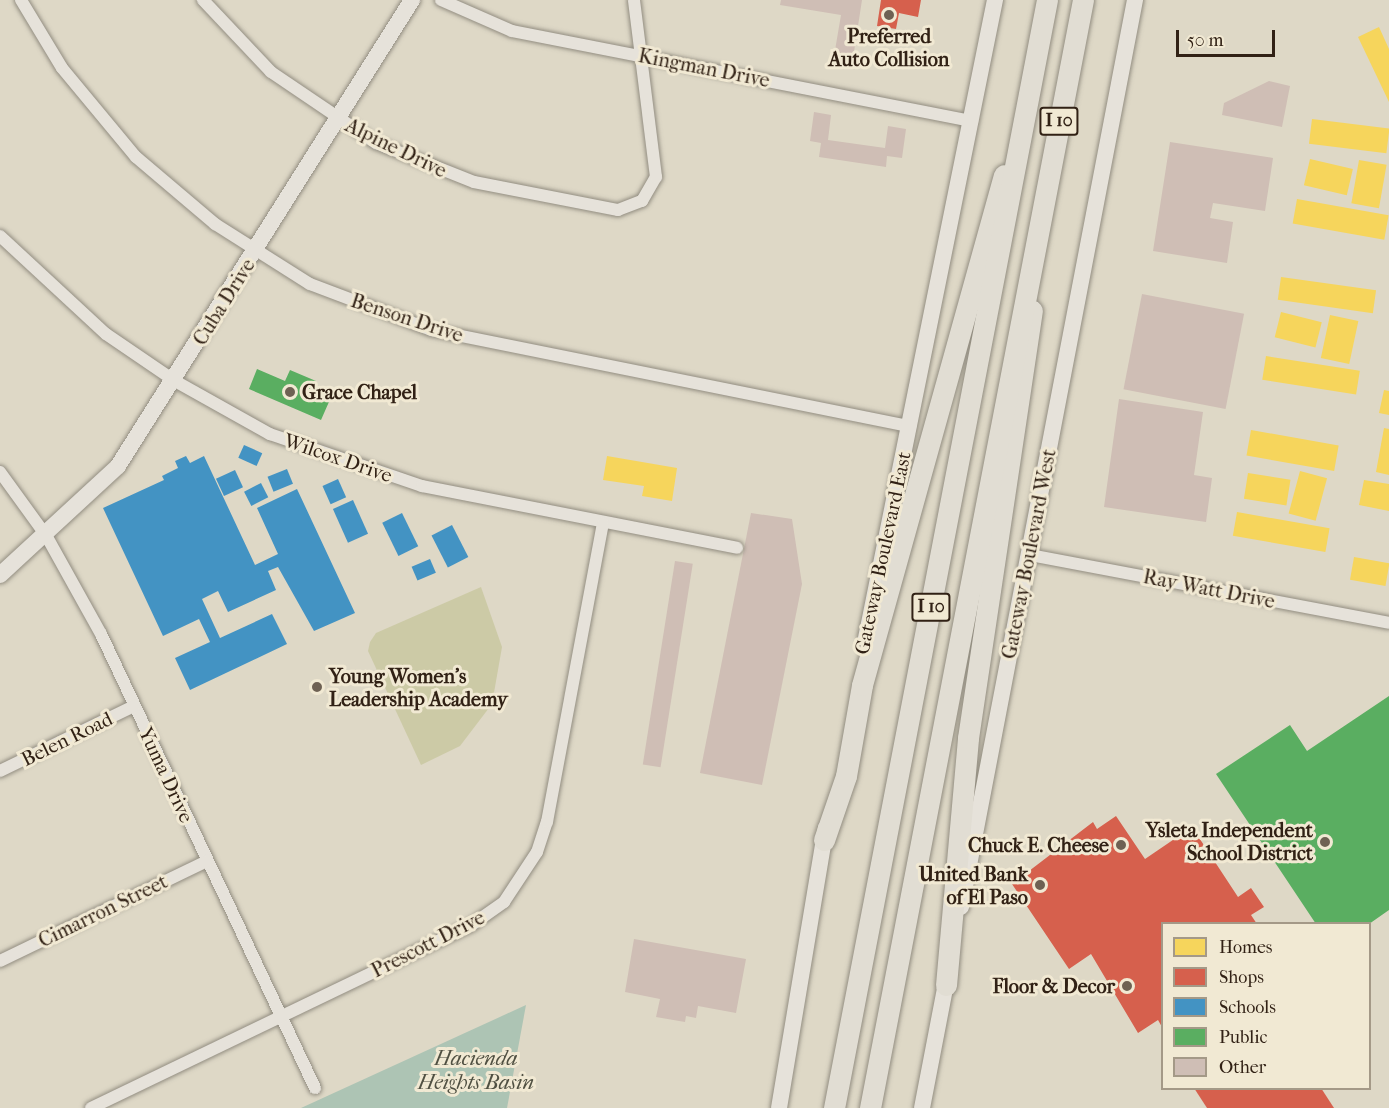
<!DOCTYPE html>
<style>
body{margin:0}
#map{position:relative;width:1389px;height:1108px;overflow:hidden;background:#ded8c6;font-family:"IM FELL French Canon",serif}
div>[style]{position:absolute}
.green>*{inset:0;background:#cccaa6}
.water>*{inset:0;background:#adc4b4}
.homes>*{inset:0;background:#f6d55c;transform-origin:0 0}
.shops>*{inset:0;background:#d6604d}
.schools>*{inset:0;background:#4393c3;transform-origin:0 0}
.public>*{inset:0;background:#5aae61}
.building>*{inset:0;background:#cfbeb5;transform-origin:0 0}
.roads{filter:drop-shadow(0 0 2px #928d81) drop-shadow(0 0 2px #928d81)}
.street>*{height:12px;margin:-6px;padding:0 6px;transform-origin:6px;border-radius:6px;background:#e6e2da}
.secondary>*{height:16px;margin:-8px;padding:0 8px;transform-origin:8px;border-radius:8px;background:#e6e2da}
.highway>*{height:21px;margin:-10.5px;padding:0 10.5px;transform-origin:10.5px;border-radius:10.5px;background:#e1ddd3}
.dots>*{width:16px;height:16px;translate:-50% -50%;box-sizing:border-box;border:3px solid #f1e9d3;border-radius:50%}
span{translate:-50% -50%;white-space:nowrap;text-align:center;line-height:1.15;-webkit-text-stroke:6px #f1e9d3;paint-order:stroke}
.shield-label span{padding:2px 4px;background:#f1e9d3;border:2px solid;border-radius:4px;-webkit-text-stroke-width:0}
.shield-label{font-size:18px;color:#312115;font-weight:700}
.poi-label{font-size:20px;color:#312115;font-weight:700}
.left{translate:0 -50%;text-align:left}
.right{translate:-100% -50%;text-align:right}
.street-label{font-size:20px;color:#312115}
.water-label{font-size:21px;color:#505042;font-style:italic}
.legend{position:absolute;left:1161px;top:922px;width:210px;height:168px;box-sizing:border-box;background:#f1e9d3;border:2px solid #a49987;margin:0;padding:8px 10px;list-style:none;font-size:18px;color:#312115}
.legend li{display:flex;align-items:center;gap:12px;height:30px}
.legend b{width:30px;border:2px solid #a49987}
.scale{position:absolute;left:1176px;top:30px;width:99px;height:27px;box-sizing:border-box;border:3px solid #312115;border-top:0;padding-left:8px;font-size:18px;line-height:21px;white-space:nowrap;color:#312115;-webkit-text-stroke:4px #f1e9d3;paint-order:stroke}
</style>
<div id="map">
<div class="green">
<i style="clip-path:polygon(481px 587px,502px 647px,492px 704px,460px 746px,421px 765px,368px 651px,370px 642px,376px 633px)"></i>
</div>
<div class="water">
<i style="clip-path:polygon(526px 1005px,507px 1108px,301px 1108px)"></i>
</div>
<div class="homes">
<i style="clip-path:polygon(1379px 27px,1389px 49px,1389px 102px,1358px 37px)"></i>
<i style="left:1312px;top:119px;width:78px;height:25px;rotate:7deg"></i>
<i style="left:1310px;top:159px;width:44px;height:27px;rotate:13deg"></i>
<i style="left:1359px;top:160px;width:28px;height:44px;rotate:10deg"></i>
<i style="left:1297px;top:199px;width:93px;height:25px;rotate:10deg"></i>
<i style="left:1281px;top:277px;width:96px;height:23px;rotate:8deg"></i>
<i style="left:1281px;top:312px;width:42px;height:26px;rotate:14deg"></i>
<i style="left:1330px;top:315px;width:29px;height:44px;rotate:12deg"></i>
<i style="left:1266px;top:356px;width:95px;height:24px;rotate:9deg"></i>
<i style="clip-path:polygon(1384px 390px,1389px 391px,1389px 415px,1379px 413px)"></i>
<i style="clip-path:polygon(1384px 428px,1389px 429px,1389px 475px,1376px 472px)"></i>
<i style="left:1251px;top:430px;width:89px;height:26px;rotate:10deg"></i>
<i style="clip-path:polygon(607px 456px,677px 468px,672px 501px,642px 496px,644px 486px,603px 480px)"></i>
<i style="left:1300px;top:471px;width:28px;height:44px;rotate:15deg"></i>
<i style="left:1248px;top:473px;width:43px;height:26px;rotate:9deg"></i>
<i style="clip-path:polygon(1364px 480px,1389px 484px,1389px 511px,1359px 505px)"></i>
<i style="left:1237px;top:512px;width:94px;height:24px;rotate:10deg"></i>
<i style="left:1354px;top:557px;width:36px;height:23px;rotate:10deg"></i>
</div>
<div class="shops">
<i style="clip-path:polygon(881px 0,921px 0,918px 17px,899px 13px,896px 29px,877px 26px)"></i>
<i style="clip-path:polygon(1116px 816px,1145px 859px,1192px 827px,1238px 897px,1251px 888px,1264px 907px,1251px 915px,1257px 924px,1162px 924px,1162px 1027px,1158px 1020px,1138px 1033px,1091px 954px,1069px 969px,1012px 884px,1093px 822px,1097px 829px)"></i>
<i style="clip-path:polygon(1194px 1088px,1321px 1088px,1334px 1108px,1207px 1108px)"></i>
</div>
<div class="schools">
<i style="left:244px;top:445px;width:20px;height:14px;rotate:24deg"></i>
<i style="clip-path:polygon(186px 456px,190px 463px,204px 456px,255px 565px,278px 554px,257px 508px,297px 489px,355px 613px,314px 631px,278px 567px,268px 571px,276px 590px,228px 612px,218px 591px,202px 599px,220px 638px,272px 614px,287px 644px,190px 690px,175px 658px,210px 642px,199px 619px,163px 636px,103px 508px,164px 480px,162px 476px,178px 468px,175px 461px)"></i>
<i style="left:287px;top:469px;width:16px;height:21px;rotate:68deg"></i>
<i style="left:235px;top:470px;width:19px;height:21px;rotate:65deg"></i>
<i style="left:338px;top:479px;width:20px;height:17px;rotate:66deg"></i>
<i style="left:261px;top:483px;width:16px;height:19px;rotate:63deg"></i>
<i style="left:353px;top:500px;width:37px;height:22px;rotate:66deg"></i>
<i style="left:402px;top:513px;width:37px;height:22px;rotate:64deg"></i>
<i style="left:452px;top:525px;width:36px;height:23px;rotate:63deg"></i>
<i style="left:430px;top:559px;width:15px;height:20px;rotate:67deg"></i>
</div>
<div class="public">
<i style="clip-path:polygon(257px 369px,285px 381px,290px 370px,316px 381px,314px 387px,332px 395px,321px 420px,249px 389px)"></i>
<i style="clip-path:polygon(1389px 696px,1389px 910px,1369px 924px,1316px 924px,1216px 774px,1290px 725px,1307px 751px)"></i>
</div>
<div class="building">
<i style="clip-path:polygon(781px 0,862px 0,852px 65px,833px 62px,841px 15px,780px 5px)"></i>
<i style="clip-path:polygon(1269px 81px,1290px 86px,1282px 127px,1222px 115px,1224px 103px)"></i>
<i style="clip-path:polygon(814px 112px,831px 115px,828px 140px,885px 148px,888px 126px,906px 129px,902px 158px,887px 156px,886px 167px,819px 157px,821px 143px,810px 141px)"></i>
<i style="clip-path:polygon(1170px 142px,1273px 158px,1265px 211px,1213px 203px,1210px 218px,1233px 222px,1227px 263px,1153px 251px)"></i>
<i style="left:1142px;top:294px;width:104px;height:97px;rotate:11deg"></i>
<i style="clip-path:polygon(1119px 399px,1203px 412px,1194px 475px,1212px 478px,1206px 522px,1104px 507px)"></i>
<i style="clip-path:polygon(751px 513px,792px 519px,802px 584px,762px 785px,700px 773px)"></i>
<i style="left:675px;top:561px;width:18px;height:206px;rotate:9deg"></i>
<i style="clip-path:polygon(634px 939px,746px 959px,736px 1013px,698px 1006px,696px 1018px,686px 1016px,685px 1022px,656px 1017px,660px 999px,625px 992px)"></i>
</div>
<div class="roads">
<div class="street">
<i style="left:21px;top:0;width:79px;rotate:58.9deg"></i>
<i style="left:62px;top:68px;width:116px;rotate:50.3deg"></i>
<i style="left:136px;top:157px;width:104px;rotate:40.3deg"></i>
<i style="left:215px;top:224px;width:112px;rotate:32.3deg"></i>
<i style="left:310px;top:284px;width:130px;rotate:20.7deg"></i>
<i style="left:432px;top:330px;width:488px;rotate:11.4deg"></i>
<i style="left:203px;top:0;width:99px;rotate:46.6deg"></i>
<i style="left:271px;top:72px;width:127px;rotate:34.1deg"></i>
<i style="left:376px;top:143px;width:105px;rotate:21.7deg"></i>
<i style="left:474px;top:182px;width:147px;rotate:11deg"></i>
<i style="left:618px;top:210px;width:26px;rotate:-21deg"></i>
<i style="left:642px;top:201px;width:28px;rotate:-60deg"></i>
<i style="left:656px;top:177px;width:178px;rotate:-97.1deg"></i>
<i style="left:441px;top:0;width:77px;rotate:23.6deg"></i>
<i style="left:512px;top:31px;width:469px;rotate:11.1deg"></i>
<i style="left:0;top:236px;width:144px;rotate:42.8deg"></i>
<i style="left:106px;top:334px;width:83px;rotate:34.3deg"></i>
<i style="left:175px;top:381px;width:109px;rotate:29.2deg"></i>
<i style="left:270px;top:434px;width:161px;rotate:18.9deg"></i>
<i style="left:422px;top:486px;width:321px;rotate:11.1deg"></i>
<i style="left:0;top:472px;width:80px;rotate:54.1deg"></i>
<i style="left:47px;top:537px;width:111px;rotate:60.9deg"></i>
<i style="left:101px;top:634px;width:502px;rotate:64.76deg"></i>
<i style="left:1030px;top:555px;width:365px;rotate:10.7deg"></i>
<i style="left:0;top:771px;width:149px;rotate:-25.9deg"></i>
<i style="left:0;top:961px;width:230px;rotate:-25.8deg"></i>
<i style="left:91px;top:1108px;width:420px;rotate:-25.7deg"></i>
<i style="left:470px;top:926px;width:42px;rotate:-35.2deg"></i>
<i style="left:504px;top:902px;width:60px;rotate:-56.6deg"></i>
<i style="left:537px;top:852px;width:32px;rotate:-72deg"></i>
<i style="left:547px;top:822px;width:304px;rotate:-79.4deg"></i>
</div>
<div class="secondary">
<i style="left:0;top:575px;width:161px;rotate:-42.7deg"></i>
<i style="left:118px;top:466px;width:551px;rotate:-57.75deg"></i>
<i style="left:866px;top:638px;width:651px;rotate:-78.57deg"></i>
<i style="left:961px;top:907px;width:924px;rotate:-79.14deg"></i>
<i style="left:779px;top:1108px;width:284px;rotate:-80.5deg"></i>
<i style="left:922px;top:1108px;width:137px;rotate:-79.1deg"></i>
</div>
<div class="highway">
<i style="left:824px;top:840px;width:68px;rotate:-71deg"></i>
<i style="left:846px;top:776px;width:92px;rotate:-80deg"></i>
<i style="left:862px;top:685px;width:529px;rotate:-74.44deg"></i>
<i style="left:946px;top:985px;width:248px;rotate:-84.9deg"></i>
<i style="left:968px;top:738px;width:432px;rotate:-81.5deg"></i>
<i style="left:834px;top:1108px;width:1128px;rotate:-79.12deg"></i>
<i style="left:870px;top:1108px;width:1128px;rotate:-79.12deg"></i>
</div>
</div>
<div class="dots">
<i style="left:889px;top:15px;background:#6e6153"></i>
<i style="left:290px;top:392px;background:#6e6153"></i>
<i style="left:317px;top:687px;background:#6e6153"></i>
<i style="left:1325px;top:842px;background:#6e6153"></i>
<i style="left:1121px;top:845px;background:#6e6153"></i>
<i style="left:1040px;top:885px;background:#6e6153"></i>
<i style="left:1127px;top:986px;background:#6e6153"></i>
</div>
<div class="shield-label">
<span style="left:1059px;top:121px">I 10</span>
<span style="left:931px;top:607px">I 10</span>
</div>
<div class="poi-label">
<span style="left:889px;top:48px">Preferred<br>Auto Collision</span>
<span class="left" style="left:302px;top:392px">Grace Chapel</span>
<span class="left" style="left:329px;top:688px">Young Women's<br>Leadership Academy</span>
<span class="right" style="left:1313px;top:842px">Ysleta Independent<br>School District</span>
<span class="right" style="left:1109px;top:845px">Chuck E. Cheese</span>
<span class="right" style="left:1028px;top:886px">United Bank<br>of El Paso</span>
<span class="right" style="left:1115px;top:986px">Floor &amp; Decor</span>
</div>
<div class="street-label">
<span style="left:704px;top:68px;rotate:11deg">Kingman Drive</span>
<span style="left:396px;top:148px;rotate:26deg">Alpine Drive</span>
<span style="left:224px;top:302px;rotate:-58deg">Cuba Drive</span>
<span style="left:407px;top:318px;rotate:18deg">Benson Drive</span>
<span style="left:338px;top:458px;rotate:19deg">Wilcox Drive</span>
<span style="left:883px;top:553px;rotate:-78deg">Gateway Boulevard East</span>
<span style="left:1029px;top:554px;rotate:-79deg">Gateway Boulevard West</span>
<span style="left:1209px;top:589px;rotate:11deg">Ray Watt Drive</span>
<span style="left:67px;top:739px;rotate:-26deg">Belen Road</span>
<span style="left:166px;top:775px;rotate:65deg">Yuma Drive</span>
<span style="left:103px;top:911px;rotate:-26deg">Cimarron Street</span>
<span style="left:428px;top:944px;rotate:-27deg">Prescott Drive</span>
</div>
<div class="water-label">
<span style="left:476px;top:1070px">Hacienda<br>Heights Basin</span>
</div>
<ul class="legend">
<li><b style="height:16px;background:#f6d55c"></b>Homes</li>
<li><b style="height:16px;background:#d6604d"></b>Shops</li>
<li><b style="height:16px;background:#4393c3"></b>Schools</li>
<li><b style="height:16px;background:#5aae61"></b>Public</li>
<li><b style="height:16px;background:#cfbeb5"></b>Other</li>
</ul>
<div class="scale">50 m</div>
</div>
